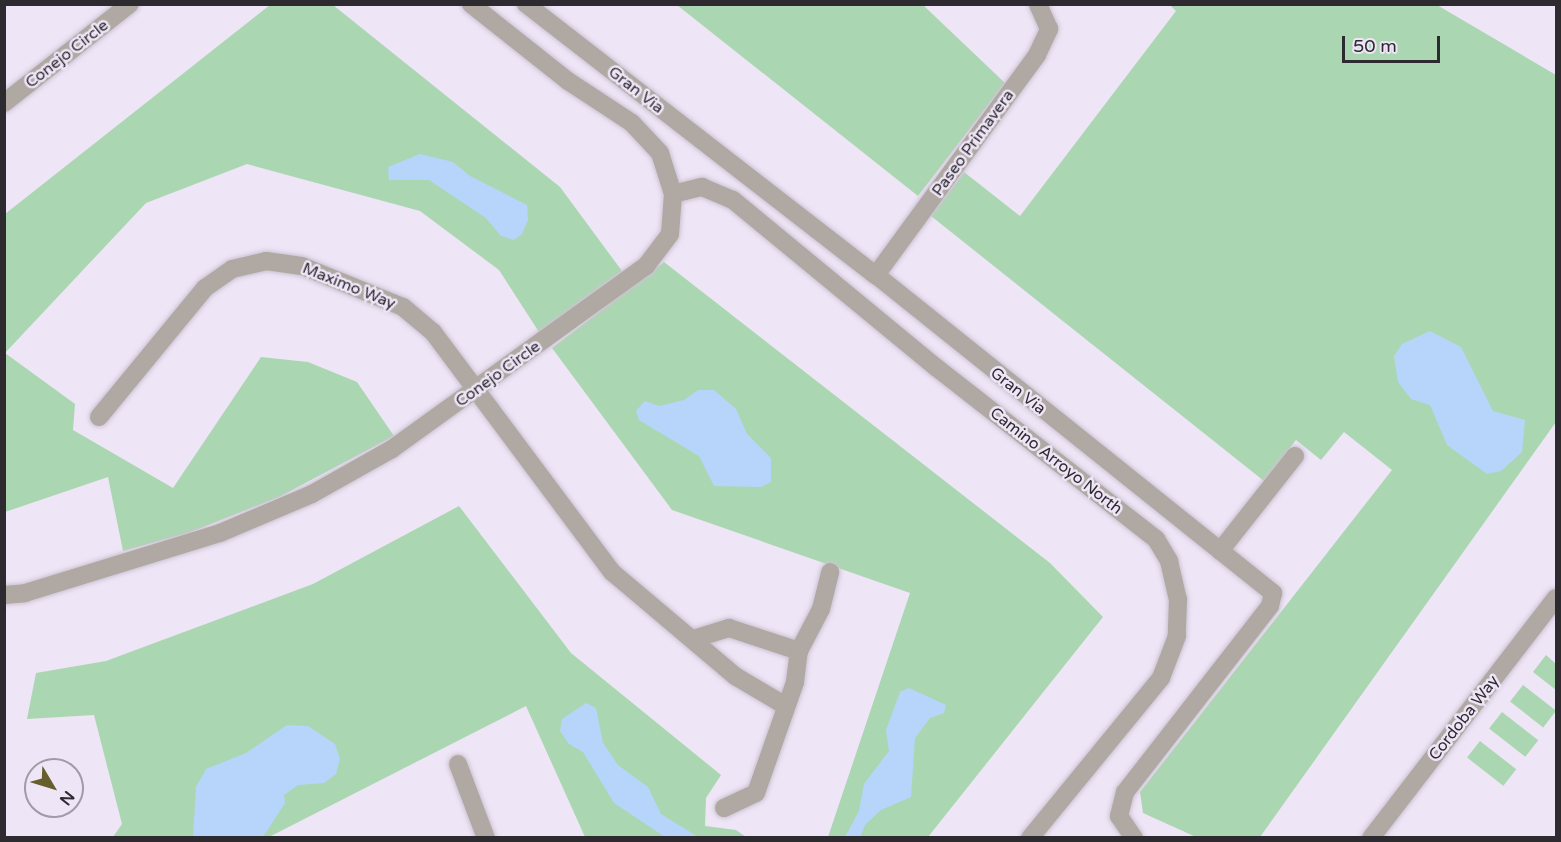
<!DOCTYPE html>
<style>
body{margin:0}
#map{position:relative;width:1561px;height:842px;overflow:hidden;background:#eee5f6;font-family:"Varela Round",sans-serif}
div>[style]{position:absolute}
.green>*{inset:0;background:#aad7b1;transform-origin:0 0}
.water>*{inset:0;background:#b7d5fa}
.roads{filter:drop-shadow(0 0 2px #cbc3d2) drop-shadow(0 0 2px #cbc3d2)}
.minor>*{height:18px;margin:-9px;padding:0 9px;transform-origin:9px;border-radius:9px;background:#afa8a3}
span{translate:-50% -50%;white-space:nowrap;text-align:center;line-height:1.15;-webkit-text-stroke:5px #eee5f6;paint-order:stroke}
.street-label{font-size:16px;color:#2d2a30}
.frame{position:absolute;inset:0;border:6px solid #2d2a30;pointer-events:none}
.north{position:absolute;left:24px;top:758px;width:60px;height:60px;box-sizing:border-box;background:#eee5f6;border:2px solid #a19aa7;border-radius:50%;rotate:128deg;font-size:16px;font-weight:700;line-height:24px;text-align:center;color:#2d2a30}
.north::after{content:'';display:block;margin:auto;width:21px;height:27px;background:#675f2b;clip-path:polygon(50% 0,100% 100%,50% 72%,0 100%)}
.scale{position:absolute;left:1342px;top:36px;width:98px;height:27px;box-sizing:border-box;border:3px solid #2d2a30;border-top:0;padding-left:8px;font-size:18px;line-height:21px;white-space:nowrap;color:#2d2a30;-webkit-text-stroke:4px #eee5f6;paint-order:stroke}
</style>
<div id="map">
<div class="green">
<i style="clip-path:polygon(270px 5px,333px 5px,560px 187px,622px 271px,539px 332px,499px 270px,420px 211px,247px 164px,146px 203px,5px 353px,75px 404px,73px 430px,173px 488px,261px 357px,308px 362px,357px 382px,394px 436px,279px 497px,188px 533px,123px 551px,108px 477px,5px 512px,5px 214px)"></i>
<i style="clip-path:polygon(677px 5px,923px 5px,1005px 83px,918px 196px)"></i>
<i style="clip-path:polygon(1170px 5px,1437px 5px,1556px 75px,1556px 422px,1260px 837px,1196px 837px,1143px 813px,1140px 792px,1392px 470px,1344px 432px,1321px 460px,1296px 440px,1264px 481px,931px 216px,964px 172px,1020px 216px,1176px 11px)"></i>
<i style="clip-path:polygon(664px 262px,1050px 563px,1103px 617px,928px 837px,828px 837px,910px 593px,672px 510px,552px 348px)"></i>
<i style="clip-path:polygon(459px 506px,571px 653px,721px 775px,706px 798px,705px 826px,736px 830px,746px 837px,585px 837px,526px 706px,269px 837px,113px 837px,122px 824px,94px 715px,27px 719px,36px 673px,106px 661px,313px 584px)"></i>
<i style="clip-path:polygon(1546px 655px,1556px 664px,1556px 690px,1533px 672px)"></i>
<i style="left:1523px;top:685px;width:42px;height:21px;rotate:38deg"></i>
<i style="left:1502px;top:712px;width:46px;height:21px;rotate:38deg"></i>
<i style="left:1480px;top:741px;width:46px;height:21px;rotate:38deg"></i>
</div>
<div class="water">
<i style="clip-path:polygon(420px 154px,453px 162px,470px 176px,527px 205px,528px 220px,522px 234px,514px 240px,501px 236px,486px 218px,429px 180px,389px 180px,388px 167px)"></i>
<i style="clip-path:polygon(1430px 331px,1461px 347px,1493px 411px,1525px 420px,1522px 452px,1501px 471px,1487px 474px,1447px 445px,1430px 405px,1411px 399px,1398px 382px,1394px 356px,1402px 344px)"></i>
<i style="clip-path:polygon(698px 390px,714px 390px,736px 409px,747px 434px,771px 458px,771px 482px,761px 487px,714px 486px,699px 456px,639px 420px,636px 411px,645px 401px,659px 406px,684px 400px)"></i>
<i style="clip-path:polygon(909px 688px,946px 705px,944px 713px,930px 718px,915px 738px,911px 797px,881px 810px,865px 825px,860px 837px,845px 837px,859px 811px,864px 784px,889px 751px,886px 730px,900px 692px)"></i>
<i style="clip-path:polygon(586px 703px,596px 708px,603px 743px,618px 765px,648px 787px,661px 814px,698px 837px,665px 837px,614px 803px,583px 752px,569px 744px,560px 731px,562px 719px)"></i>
<i style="clip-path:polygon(287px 725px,308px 726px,335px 744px,340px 759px,336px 774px,324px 783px,298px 785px,284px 795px,285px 803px,263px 837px,193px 837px,196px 787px,206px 769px,246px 753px)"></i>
</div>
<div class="roads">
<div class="minor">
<i style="left:526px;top:4px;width:443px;rotate:37.8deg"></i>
<i style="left:876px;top:275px;width:509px;rotate:38.69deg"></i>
<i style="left:1273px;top:593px;width:13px;rotate:103deg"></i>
<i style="left:1270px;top:606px;width:236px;rotate:127.9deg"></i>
<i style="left:1125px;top:792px;width:25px;rotate:104deg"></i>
<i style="left:1119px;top:816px;width:27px;rotate:56deg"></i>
<i style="left:4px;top:103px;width:160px;rotate:-38.2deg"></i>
<i style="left:673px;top:194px;width:30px;rotate:-14deg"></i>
<i style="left:702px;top:187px;width:34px;rotate:23deg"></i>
<i style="left:733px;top:200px;width:264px;rotate:39.5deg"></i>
<i style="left:937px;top:368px;width:278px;rotate:38deg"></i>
<i style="left:1156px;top:539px;width:26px;rotate:59deg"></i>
<i style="left:1169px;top:561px;width:39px;rotate:77deg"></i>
<i style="left:1178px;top:599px;width:37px;rotate:92deg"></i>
<i style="left:1177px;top:636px;width:45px;rotate:110.9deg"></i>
<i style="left:1161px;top:678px;width:207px;rotate:129.3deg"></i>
<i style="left:876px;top:275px;width:273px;rotate:-53.8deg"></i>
<i style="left:1037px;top:55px;width:29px;rotate:-65deg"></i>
<i style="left:1049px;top:29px;width:27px;rotate:-114deg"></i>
<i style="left:99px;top:417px;width:167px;rotate:-50.6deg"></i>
<i style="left:205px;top:288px;width:33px;rotate:-35deg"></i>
<i style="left:232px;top:269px;width:35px;rotate:-13deg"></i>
<i style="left:266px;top:261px;width:36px;rotate:8deg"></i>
<i style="left:302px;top:266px;width:109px;rotate:22.1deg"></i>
<i style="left:403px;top:307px;width:39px;rotate:40deg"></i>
<i style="left:433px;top:332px;width:299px;rotate:53.3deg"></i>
<i style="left:612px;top:572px;width:161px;rotate:40.2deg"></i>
<i style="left:735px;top:676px;width:57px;rotate:30.6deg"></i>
<i style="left:1220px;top:551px;width:121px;rotate:-51.7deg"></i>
<i style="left:4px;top:595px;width:21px;rotate:-5deg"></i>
<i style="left:25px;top:593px;width:204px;rotate:-17.1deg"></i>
<i style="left:220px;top:533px;width:100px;rotate:-23deg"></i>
<i style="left:312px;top:494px;width:92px;rotate:-29.4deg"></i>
<i style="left:392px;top:449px;width:313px;rotate:-35.8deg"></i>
<i style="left:646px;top:266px;width:40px;rotate:-53deg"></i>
<i style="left:670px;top:234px;width:40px;rotate:-85.7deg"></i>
<i style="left:673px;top:194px;width:43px;rotate:-107.6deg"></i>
<i style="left:660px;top:153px;width:41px;rotate:-133deg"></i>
<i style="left:632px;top:123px;width:77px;rotate:-146.7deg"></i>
<i style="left:568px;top:81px;width:124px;rotate:-141.6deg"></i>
<i style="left:693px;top:639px;width:38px;rotate:-17deg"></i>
<i style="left:729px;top:628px;width:74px;rotate:18.2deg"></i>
<i style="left:458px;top:764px;width:79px;rotate:69.3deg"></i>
<i style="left:724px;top:808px;width:35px;rotate:-25deg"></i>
<i style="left:756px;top:793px;width:118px;rotate:-70.6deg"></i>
<i style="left:795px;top:682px;width:31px;rotate:-83deg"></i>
<i style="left:799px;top:651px;width:47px;rotate:-62.4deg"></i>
<i style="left:821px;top:609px;width:38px;rotate:-76deg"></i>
<i style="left:1371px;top:838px;width:303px;rotate:-52.4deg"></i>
</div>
</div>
<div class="street-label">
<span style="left:67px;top:54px;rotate:-38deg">Conejo Circle</span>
<span style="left:636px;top:90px;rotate:38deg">Gran Via</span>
<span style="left:973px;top:143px;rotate:-54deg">Paseo Primavera</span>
<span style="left:349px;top:286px;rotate:22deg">Maximo Way</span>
<span style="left:498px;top:374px;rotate:-36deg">Conejo Circle</span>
<span style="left:1018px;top:391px;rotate:38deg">Gran Via</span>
<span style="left:1056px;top:461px;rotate:38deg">Camino Arroyo North</span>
<span style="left:1464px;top:718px;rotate:-52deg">Cordoba Way</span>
</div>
<div class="frame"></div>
<div class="north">N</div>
<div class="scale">50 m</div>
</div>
